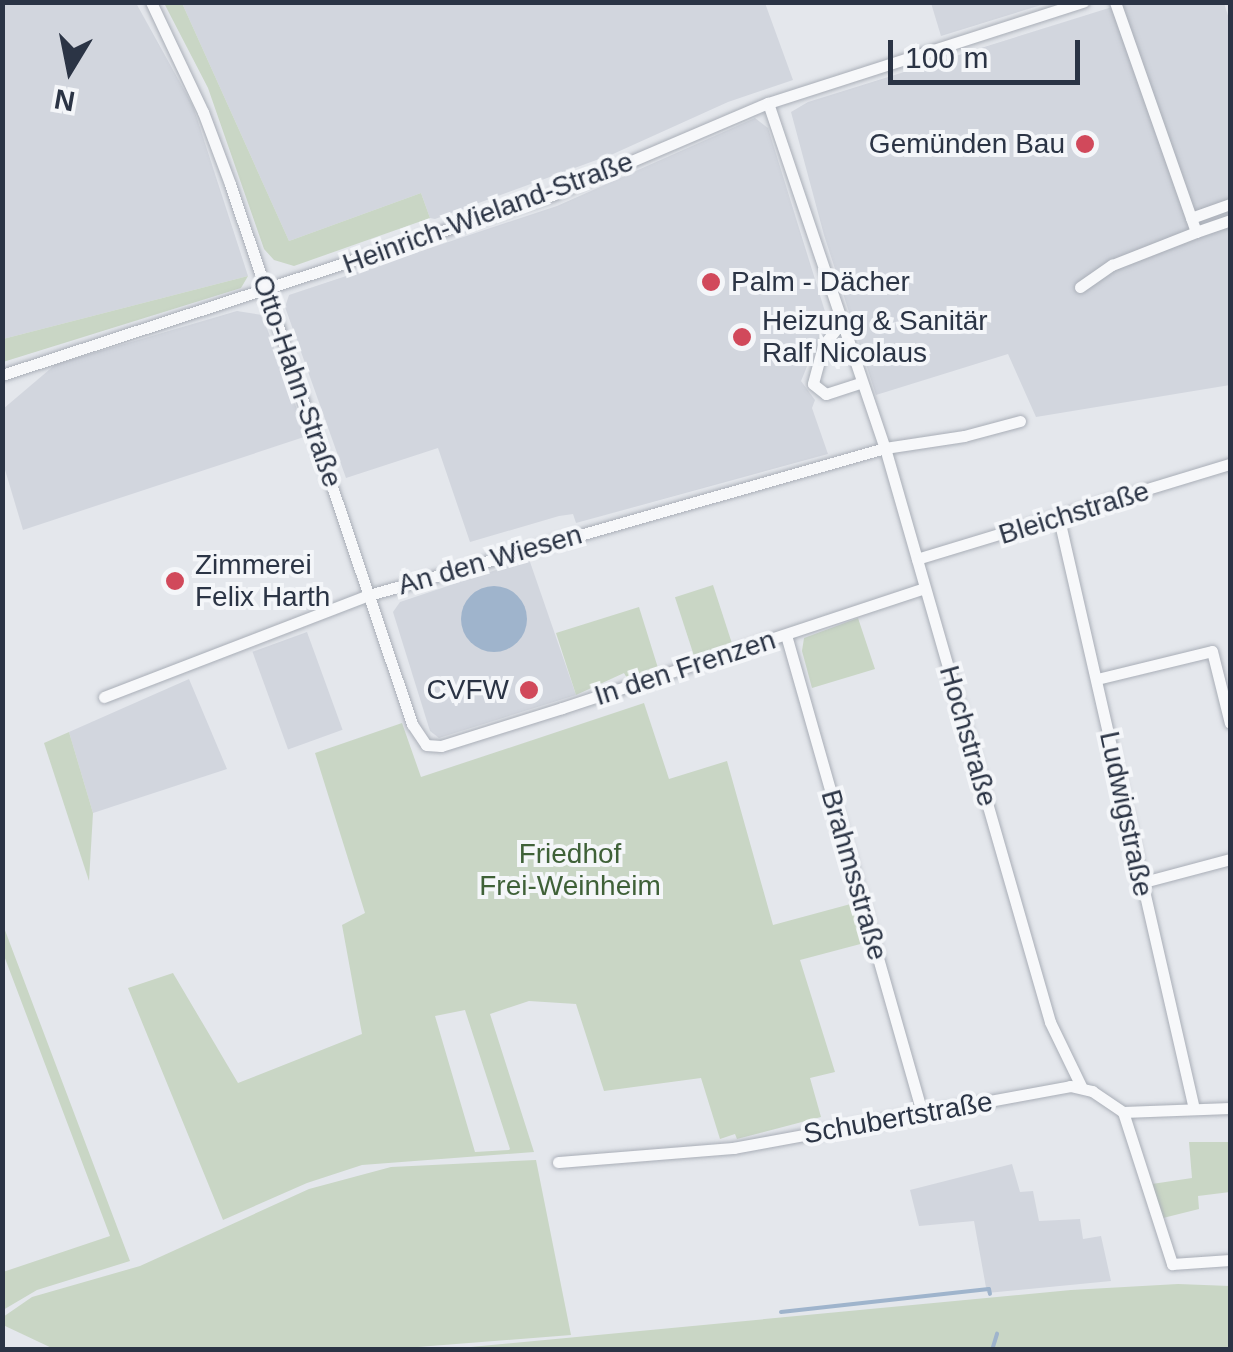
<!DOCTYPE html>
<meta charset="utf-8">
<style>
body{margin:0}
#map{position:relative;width:1233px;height:1352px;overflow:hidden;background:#e4e7ec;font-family:Arial,sans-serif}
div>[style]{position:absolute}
.built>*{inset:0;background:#d2d6de;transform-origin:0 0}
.green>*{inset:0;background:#c9d6c5;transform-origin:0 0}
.water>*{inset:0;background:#9fb4cc}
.round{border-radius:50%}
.stream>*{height:4px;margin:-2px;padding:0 2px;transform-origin:2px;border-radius:2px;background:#9fb4cc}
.roads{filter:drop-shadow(0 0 2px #a9aeb7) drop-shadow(0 0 2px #a9aeb7)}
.street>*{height:11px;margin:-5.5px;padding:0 5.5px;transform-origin:5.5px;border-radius:5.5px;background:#f7f8fa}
.dots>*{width:28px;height:28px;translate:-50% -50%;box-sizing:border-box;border:5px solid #f4f6f9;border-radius:50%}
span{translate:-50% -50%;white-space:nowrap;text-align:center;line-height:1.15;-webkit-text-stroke:8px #f4f6f9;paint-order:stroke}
.poi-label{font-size:28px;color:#2b3445}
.right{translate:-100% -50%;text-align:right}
.left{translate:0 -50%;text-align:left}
.street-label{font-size:28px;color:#2b3445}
.park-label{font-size:28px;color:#3f6138}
.frame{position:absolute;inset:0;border:5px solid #2b3445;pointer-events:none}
.north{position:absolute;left:20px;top:20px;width:100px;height:100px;-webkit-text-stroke:8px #f4f6f9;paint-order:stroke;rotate:190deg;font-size:28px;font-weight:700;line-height:40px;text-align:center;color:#2b3445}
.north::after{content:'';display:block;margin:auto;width:35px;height:45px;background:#2b3445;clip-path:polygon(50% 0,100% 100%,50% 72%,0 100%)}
.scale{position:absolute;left:888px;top:40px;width:192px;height:45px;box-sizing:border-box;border:5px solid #2b3445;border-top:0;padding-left:12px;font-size:30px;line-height:35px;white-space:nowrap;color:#2b3445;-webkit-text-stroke:8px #f4f6f9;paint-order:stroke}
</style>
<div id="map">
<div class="built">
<i style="clip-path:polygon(3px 3px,136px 3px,193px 106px,248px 276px,3px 339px)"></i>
<i style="clip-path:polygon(182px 3px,765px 3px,793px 80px,728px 102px,613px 154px,435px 219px,430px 218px,421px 193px,289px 241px)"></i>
<i style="clip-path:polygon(931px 3px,931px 2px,1048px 3px,941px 36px)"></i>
<i style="clip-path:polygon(1125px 3px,1224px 3px,1230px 22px,1230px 385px,1036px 417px,1008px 354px,876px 395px,824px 235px,791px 112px,808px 102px)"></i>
<i style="clip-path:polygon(755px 118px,768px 128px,827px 318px,801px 381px,815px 400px,812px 408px,828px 454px,576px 523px,573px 514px,559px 516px,470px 542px,438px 448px,346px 478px,285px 307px,289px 295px,557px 206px)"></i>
<i style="clip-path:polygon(237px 311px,262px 315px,307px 436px,23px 530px,3px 463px,3px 409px,56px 364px)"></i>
<i style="clip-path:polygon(529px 559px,576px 695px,439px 738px,430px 731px,393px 612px,400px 602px)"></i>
<i style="left:307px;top:632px;width:104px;height:58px;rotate:70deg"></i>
<i style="clip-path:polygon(189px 679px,227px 769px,93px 813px,69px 732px)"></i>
<i style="clip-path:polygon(1012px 1164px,1020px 1192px,1033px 1191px,1039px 1221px,1080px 1219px,1083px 1239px,1101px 1236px,1111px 1281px,987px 1293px,974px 1221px,919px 1226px,910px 1190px)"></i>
</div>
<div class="green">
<i style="clip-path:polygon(164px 3px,182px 3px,289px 241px,421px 193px,430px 218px,294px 266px,274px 260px,264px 249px,208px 88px)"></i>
<i style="clip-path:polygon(248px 276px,241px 288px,3px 362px,3px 339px)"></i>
<i style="left:713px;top:585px;width:62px;height:40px;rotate:72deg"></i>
<i style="clip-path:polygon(639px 607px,658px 668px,627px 678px,624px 673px,576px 695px,556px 633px)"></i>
<i style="clip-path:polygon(858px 618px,875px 669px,812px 688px,802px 651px,804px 638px)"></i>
<i style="clip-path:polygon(evenodd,644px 703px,669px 779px,727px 761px,773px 925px,858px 902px,868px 942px,800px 960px,835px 1072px,810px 1078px,821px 1117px,737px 1139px,735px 1134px,720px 1139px,701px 1078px,604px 1091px,576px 1004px,529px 1001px,490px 1014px,534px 1152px,362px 1165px,307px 1183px,223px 1220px,128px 988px,173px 973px,238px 1083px,362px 1034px,342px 925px,365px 913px,315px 753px,402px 723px,421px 777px,644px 703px,465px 1010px,510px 1149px,509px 1150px,475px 1152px,435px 1016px,465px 1010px)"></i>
<i style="clip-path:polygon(69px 732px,93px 813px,89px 881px,44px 743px)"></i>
<i style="clip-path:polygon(3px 925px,130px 1261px,37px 1290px,3px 1310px,3px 1272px,110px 1236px,3px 953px)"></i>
<i style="clip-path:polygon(1189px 1142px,1230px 1142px,1230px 1192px,1198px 1196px,1199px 1209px,1163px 1218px,1152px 1184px,1192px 1178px)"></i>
<i style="clip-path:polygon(536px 1160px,571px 1335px,380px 1350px,56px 1350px,3px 1325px,3px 1317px,32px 1297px,140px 1266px,309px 1189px,391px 1167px)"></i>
<i style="clip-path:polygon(1178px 1284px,1230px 1286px,1230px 1349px,450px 1349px,1071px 1290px)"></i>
</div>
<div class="water">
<i class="round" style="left:461px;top:586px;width:66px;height:66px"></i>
</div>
<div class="stream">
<i style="left:781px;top:1312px;width:209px;rotate:-6.3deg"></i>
<i style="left:989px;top:1289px;width:5px;rotate:79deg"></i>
<i style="left:993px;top:1347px;width:14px;rotate:-73deg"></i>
<i style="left:975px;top:1350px;width:19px"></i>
</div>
<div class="roads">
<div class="street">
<i style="left:151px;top:2px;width:122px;rotate:64.7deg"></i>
<i style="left:203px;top:112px;width:77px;rotate:69.4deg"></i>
<i style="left:230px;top:184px;width:570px;rotate:71.37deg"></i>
<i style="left:412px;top:724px;width:25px;rotate:56deg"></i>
<i style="left:426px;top:745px;width:15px;rotate:4deg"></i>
<i style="left:441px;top:746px;width:127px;rotate:-17.4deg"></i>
<i style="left:562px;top:708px;width:382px;rotate:-18.3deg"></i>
<i style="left:768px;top:103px;width:364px;rotate:71.3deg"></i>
<i style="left:885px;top:448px;width:597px;rotate:73.96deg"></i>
<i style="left:1050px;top:1022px;width:71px;rotate:64.2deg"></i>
<i style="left:1191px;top:218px;width:41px;rotate:-19.7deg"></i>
<i style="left:1196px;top:232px;width:36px;rotate:-19deg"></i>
<i style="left:1080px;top:287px;width:39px;rotate:-35deg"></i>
<i style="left:1112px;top:265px;width:90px;rotate:-21.4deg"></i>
<i style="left:1196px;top:232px;width:244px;rotate:-109.4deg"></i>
<i style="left:840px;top:324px;width:28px;rotate:128deg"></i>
<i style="left:823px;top:346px;width:39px;rotate:105deg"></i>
<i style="left:813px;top:384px;width:16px;rotate:38deg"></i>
<i style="left:826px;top:394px;width:36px;rotate:-18deg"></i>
<i style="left:2px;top:375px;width:579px;rotate:-18.12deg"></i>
<i style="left:552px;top:195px;width:235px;rotate:-23.1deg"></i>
<i style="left:768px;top:103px;width:331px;rotate:-17.8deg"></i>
<i style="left:1059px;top:519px;width:605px;rotate:77.11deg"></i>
<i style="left:917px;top:559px;width:327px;rotate:-16.9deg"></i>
<i style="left:786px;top:635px;width:498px;rotate:74.1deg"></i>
<i style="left:1097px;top:679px;width:118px;rotate:-13.7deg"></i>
<i style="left:1212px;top:651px;width:74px;rotate:76deg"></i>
<i style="left:104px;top:697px;width:284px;rotate:-21.1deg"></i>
<i style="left:369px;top:595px;width:537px;rotate:-15.9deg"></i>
<i style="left:885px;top:448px;width:80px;rotate:-8.6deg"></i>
<i style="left:964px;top:436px;width:58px;rotate:-15deg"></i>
<i style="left:1140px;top:883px;width:93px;rotate:-14.9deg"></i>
<i style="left:1123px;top:1112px;width:160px;rotate:72.1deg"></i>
<i style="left:1172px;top:1264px;width:58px;rotate:-3.9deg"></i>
<i style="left:558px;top:1162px;width:176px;rotate:-4.6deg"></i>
<i style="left:733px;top:1148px;width:343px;rotate:-10.4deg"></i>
<i style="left:1070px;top:1086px;width:23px;rotate:13deg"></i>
<i style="left:1092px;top:1091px;width:37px;rotate:34deg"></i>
<i style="left:1123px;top:1112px;width:107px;rotate:-2.1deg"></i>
</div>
</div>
<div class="dots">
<i style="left:1085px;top:144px;background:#d1495b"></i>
<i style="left:711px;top:282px;background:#d1495b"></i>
<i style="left:742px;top:337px;background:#d1495b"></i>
<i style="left:175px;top:581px;background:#d1495b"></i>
<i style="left:529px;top:690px;background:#d1495b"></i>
</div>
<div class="poi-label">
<span class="right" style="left:1065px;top:144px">Gemünden Bau</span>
<span class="left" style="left:731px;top:282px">Palm - Dächer</span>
<span class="left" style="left:762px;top:337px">Heizung &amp; Sanitär<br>Ralf Nicolaus</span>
<span class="left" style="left:195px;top:581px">Zimmerei<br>Felix Harth</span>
<span class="right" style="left:509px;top:690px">CVFW</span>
</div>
<div class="street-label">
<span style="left:488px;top:213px;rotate:-20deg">Heinrich-Wieland-Straße</span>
<span style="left:297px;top:381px;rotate:71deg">Otto-Hahn-Straße</span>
<span style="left:1074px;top:513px;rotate:-17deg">Bleichstraße</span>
<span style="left:490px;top:560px;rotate:-16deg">An den Wiesen</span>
<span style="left:685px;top:668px;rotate:-18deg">In den Frenzen</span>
<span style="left:968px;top:736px;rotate:74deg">Hochstraße</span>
<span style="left:1126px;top:814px;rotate:78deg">Ludwigstraße</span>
<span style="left:854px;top:875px;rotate:74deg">Brahmsstraße</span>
<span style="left:898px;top:1118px;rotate:-10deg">Schubertstraße</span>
</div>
<div class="park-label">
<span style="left:570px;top:870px">Friedhof<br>Frei-Weinheim</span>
</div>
<div class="frame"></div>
<div class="north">N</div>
<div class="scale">100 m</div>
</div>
